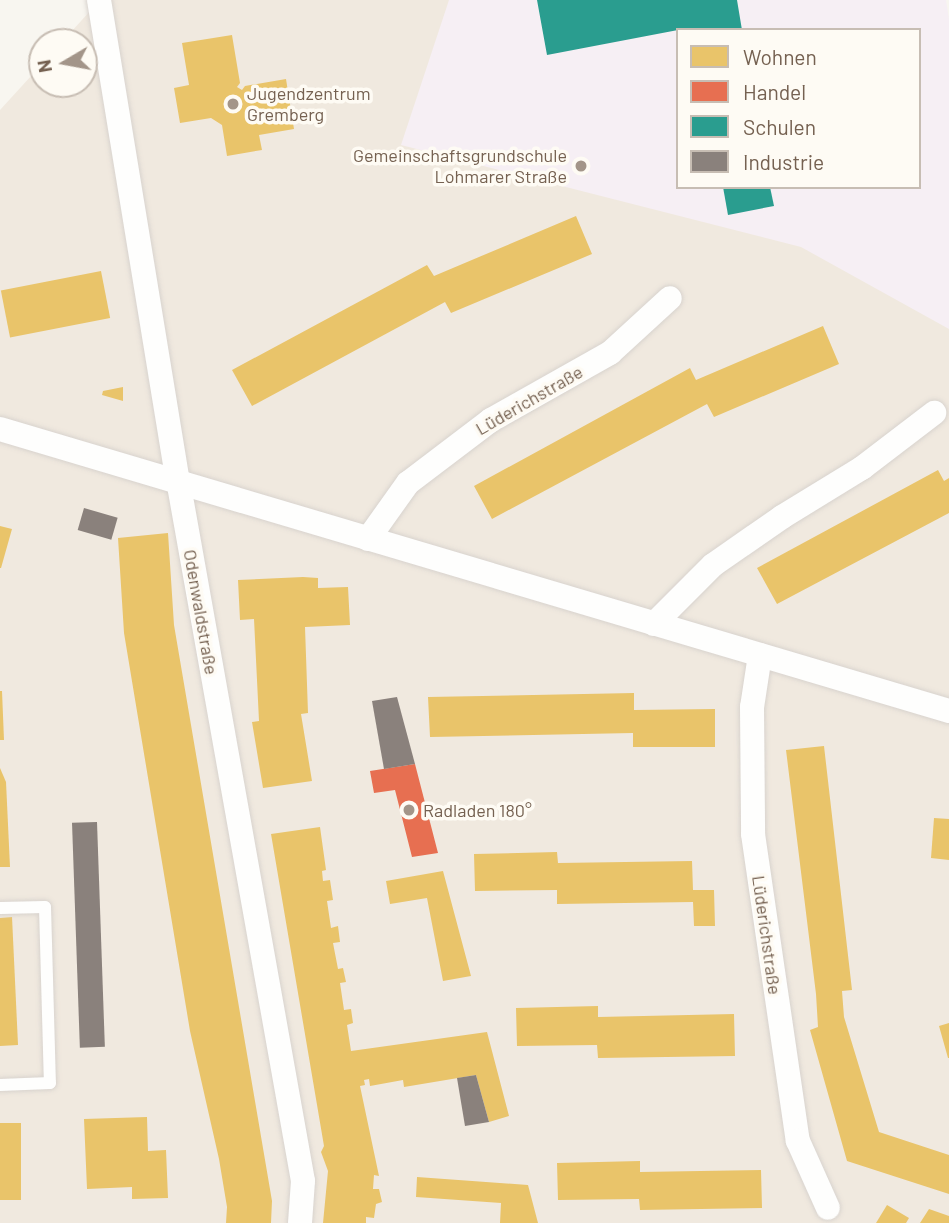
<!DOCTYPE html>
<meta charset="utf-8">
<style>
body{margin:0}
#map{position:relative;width:949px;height:1223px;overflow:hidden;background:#f8f6f0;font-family:Barlow,sans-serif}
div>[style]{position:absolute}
.residential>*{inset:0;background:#f0e9df}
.education>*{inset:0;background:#f6eff4}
.homes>*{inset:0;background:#e9c46a;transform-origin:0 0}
.shops>*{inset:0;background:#e76f51}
.schools>*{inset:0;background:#2a9d8f}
.industry>*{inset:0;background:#8a817c;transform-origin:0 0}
.roads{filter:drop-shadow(0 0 2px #d8d3ce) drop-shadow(0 0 2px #d8d3ce)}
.lane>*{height:12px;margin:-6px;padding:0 6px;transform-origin:6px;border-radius:6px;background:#fefefd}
.street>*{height:24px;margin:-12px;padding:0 12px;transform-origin:12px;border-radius:12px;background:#fefefd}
.dots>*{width:19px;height:19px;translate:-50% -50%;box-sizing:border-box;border:4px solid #fefbf4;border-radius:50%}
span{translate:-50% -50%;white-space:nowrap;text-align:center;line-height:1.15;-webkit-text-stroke:7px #fefbf4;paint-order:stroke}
.poi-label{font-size:18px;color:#756151}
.left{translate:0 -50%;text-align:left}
.right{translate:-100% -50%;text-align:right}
.street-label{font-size:18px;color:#756151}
.legend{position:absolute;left:676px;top:28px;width:245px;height:161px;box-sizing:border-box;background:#fefbf4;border:2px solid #c7bdb3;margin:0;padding:9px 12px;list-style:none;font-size:21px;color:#756151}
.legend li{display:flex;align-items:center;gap:14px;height:35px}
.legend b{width:35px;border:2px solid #c7bdb3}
.north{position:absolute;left:28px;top:28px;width:70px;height:70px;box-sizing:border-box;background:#fefbf4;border:2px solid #c7bdb3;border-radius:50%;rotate:260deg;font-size:19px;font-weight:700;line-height:28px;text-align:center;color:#756151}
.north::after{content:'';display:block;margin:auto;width:24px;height:32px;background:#a39589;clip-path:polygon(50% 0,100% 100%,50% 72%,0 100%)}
</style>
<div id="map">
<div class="residential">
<i style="clip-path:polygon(evenodd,100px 0,939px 0,949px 54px,949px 1223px,0 1223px,0 110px,42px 64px,42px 84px,84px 84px,84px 42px,62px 42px,100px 0,678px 30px,919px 30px,919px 187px,678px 187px,678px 30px)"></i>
</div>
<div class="education">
<i style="clip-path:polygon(evenodd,449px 0,946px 0,949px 19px,949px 329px,801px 247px,401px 145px,449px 0,678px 30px,919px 30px,919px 187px,678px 187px,678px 30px)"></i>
</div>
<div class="homes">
<i style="clip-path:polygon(232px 35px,240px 83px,237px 87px,242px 90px,245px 86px,286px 79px,294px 129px,259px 135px,262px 150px,227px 156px,222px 125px,211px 118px,180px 123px,174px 88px,189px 85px,182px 43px)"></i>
<i style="clip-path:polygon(576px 216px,592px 254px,451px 313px,445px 302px,252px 406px,232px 370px,427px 265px,434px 276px)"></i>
<i style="left:101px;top:271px;width:48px;height:102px;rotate:79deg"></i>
<i style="clip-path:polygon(823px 326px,839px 364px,714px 417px,707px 404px,492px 519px,474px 486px,690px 368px,696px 380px)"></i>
<i style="clip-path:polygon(123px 387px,123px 401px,102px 395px,103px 391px)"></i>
<i style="clip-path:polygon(938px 470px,944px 481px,949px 478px,949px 513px,777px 604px,757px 568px)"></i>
<i style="clip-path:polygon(0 526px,12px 529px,1px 568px,0 568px)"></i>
<i style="clip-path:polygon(168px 533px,174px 625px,272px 1201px,271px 1223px,226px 1223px,227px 1207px,219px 1159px,190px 1031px,124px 633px,118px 538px)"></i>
<i style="clip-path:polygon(303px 577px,318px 578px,318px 588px,348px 587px,350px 625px,305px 627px,308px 713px,301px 714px,312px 781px,263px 788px,252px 722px,259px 721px,254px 619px,240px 620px,238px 580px)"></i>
<i style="clip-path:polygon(0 691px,2px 691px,4px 740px,0 740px)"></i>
<i style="clip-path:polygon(634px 693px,634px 710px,715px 709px,715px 747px,633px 747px,633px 733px,430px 737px,428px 697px)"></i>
<i style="clip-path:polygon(824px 746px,852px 990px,842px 991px,844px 1017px,879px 1132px,949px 1155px,949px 1194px,847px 1161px,810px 1030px,818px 1027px,816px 994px,786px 750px)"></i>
<i style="clip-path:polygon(0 768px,6px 782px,10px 867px,0 867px)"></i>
<i style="clip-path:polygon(934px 818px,949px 819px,949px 860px,931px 858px)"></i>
<i style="clip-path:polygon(320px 827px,326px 870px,322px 871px,323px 881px,330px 880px,333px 900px,327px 901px,331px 928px,338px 926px,340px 942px,333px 943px,338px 969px,343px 968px,346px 982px,340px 983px,344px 1010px,351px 1009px,353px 1023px,347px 1025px,351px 1051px,487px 1032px,509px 1116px,489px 1122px,476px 1075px,404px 1087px,403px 1080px,370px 1086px,369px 1079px,364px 1080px,365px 1085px,360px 1086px,379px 1176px,374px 1175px,373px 1189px,379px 1189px,382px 1202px,376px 1204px,374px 1218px,366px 1217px,366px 1223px,323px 1223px,328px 1171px,321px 1152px,324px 1146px,271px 834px)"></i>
<i style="clip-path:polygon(557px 852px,558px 863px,692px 861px,693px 890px,714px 890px,715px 926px,694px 926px,693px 902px,557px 904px,557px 890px,475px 891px,474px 854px)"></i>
<i style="clip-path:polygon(443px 871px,471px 976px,443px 981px,427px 898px,390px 904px,386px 881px)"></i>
<i style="clip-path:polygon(12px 917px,18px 1045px,0 1046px,0 918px)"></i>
<i style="clip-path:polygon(598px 1006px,598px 1017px,734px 1014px,735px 1056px,598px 1058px,597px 1045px,517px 1046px,516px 1008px)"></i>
<i style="clip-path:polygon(949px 1023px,949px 1058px,948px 1058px,939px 1026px)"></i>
<i style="clip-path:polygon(147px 1117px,148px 1151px,166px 1150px,168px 1198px,132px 1199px,132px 1187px,87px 1189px,84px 1119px)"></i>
<i style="left:0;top:1123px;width:21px;height:77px"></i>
<i style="clip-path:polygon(640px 1161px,640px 1172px,761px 1170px,762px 1208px,640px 1210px,639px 1199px,558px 1200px,557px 1163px)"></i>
<i style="clip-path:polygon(417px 1177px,528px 1185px,538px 1223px,500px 1223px,501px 1203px,416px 1197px)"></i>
<i style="clip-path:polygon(887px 1205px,909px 1218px,906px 1223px,876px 1223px)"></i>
<i style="clip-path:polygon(929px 1209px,949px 1216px,949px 1223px,920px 1223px)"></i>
</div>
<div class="shops">
<i style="clip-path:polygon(415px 764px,438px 853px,412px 857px,395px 790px,374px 793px,370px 771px)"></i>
</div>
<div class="schools">
<i style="clip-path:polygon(537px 0,737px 0,742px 30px,678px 30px,547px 55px)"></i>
<i style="clip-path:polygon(723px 187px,770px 187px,774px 206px,728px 215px)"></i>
</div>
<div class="industry">
<i style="left:84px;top:508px;width:35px;height:23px;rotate:16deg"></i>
<i style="clip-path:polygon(397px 697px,415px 764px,384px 769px,372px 701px)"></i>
<i style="left:97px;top:822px;width:225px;height:25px;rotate:88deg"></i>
<i style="clip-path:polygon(476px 1075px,489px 1122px,465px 1126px,457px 1078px)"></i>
</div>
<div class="roads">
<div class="lane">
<i style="left:0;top:908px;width:45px;rotate:-1.3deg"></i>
<i style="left:45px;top:907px;width:176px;rotate:88.4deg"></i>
<i style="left:50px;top:1083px;width:50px;rotate:177.7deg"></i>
</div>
<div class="street">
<i style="left:99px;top:0;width:486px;rotate:80.7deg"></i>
<i style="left:178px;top:480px;width:712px;rotate:79.89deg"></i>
<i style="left:303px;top:1181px;width:42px;rotate:94.1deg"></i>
<i style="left:0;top:429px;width:990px;rotate:16.55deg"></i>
<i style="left:368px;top:539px;width:69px;rotate:-54.5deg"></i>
<i style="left:408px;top:483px;width:104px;rotate:-37.2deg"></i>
<i style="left:491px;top:420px;width:137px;rotate:-29.4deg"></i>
<i style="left:610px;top:353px;width:81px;rotate:-42.5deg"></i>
<i style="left:654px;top:624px;width:83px;rotate:-45deg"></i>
<i style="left:713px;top:565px;width:84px;rotate:-34.8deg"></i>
<i style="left:782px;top:517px;width:94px;rotate:-31.5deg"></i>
<i style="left:862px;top:468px;width:91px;rotate:-37.4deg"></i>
<i style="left:760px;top:655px;width:53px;rotate:98.7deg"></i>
<i style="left:752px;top:707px;width:127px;rotate:89.5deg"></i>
<i style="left:753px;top:834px;width:310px;rotate:81.7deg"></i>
<i style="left:798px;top:1141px;width:73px;rotate:65.9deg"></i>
</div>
</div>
<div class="dots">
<i style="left:233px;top:104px;background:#a39589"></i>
<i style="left:581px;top:166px;background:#a39589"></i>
<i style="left:409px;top:810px;background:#a39589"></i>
</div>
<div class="poi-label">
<span class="left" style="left:247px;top:104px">Jugendzentrum<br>Gremberg</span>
<span class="right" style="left:567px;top:166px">Gemeinschaftsgrundschule<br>Lohmarer Straße</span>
<span class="left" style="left:423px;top:810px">Radladen 180°</span>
</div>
<div class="street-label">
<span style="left:529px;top:400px;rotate:-30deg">Lüderichstraße</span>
<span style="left:201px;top:612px;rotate:80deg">Odenwaldstraße</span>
<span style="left:767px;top:935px;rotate:82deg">Lüderichstraße</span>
</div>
<ul class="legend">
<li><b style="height:19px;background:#e9c46a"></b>Wohnen</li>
<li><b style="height:19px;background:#e76f51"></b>Handel</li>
<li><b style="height:19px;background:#2a9d8f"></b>Schulen</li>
<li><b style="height:19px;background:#8a817c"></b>Industrie</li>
</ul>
<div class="north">N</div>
</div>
